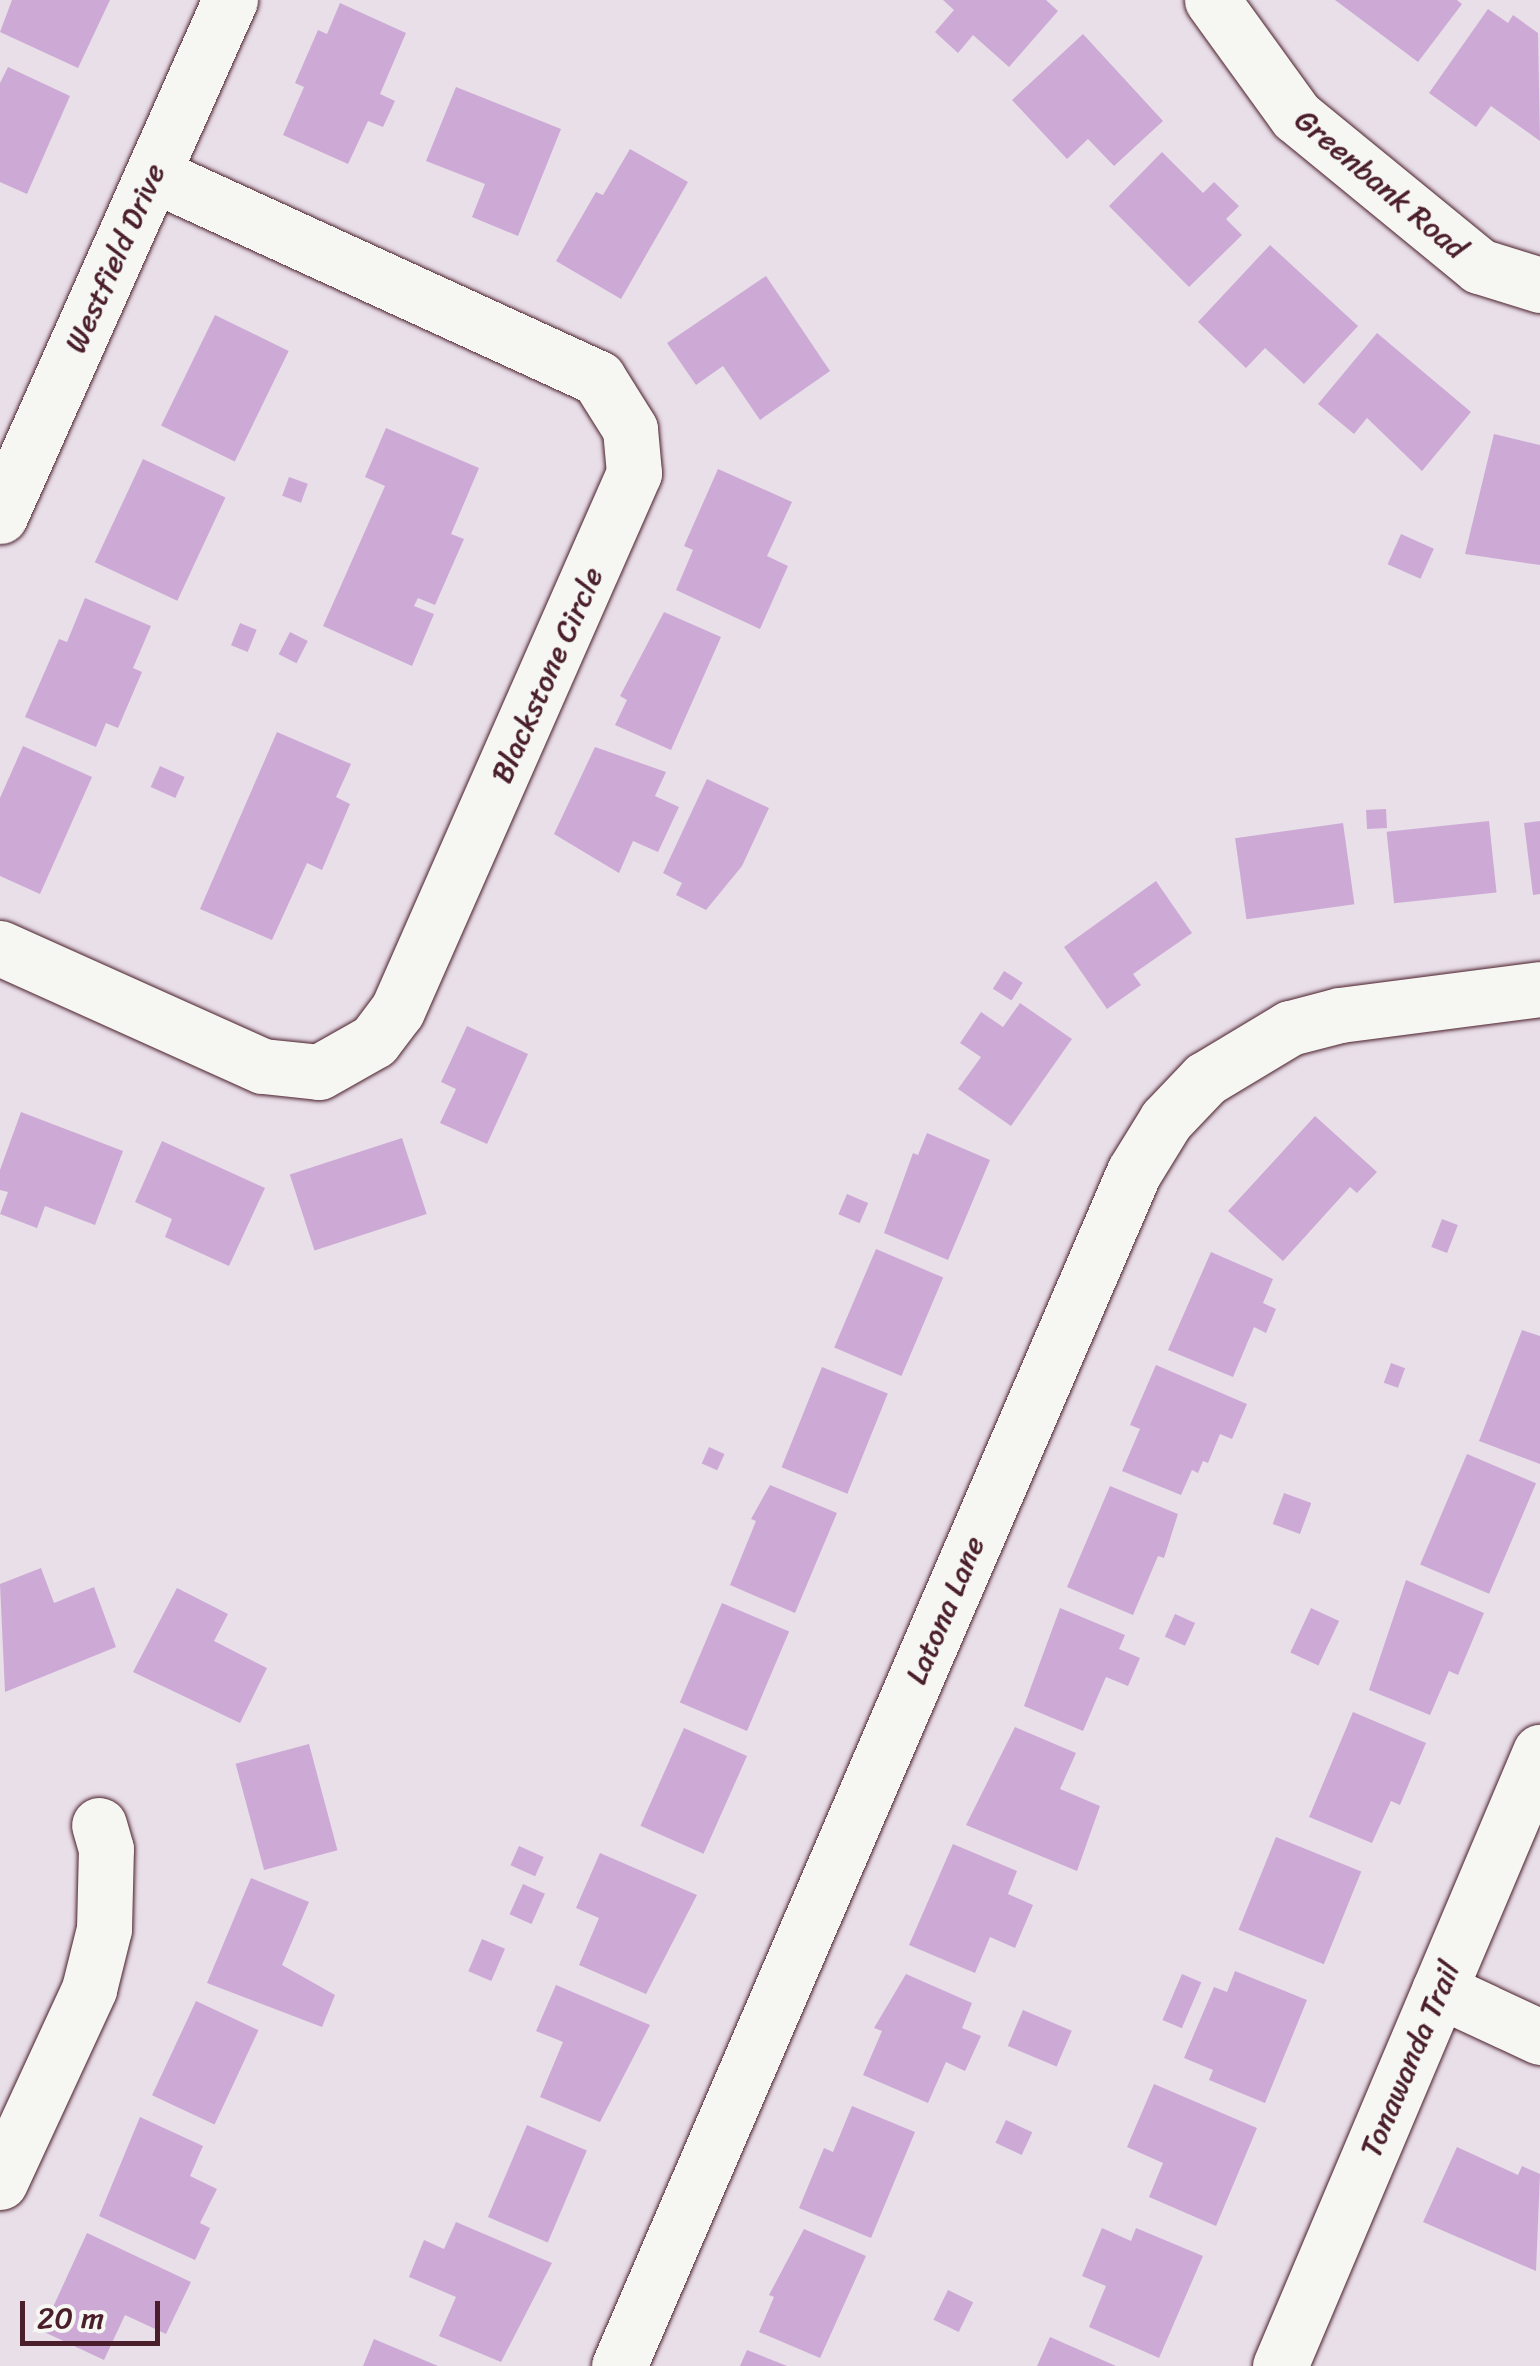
<!DOCTYPE html>
<style>
body{margin:0}
#map{position:relative;width:1540px;height:2366px;overflow:hidden;background:#e9dfe9;font-family:Sriracha,sans-serif}
div>[style]{position:absolute}
.building>*{inset:0;background:#ccaad5;transform-origin:0 0}
.roads{filter:drop-shadow(0 0 2px #4a1f2b) drop-shadow(0 0 2px #4a1f2b)}
.minor>*{height:55px;margin:-27.5px;padding:0 27.5px;transform-origin:27.5px;border-radius:27.5px;background:#f6f6f2}
span{translate:-50% -50%;white-space:nowrap;text-align:center;line-height:1.15;-webkit-text-stroke:10px #f6f6f2;paint-order:stroke}
.street-label{font-size:30px;color:#4a1f2b}
.scale{position:absolute;left:20px;top:2301px;width:140px;height:45px;box-sizing:border-box;border:5px solid #4a1f2b;border-top:0;padding-left:12px;font-size:30px;line-height:35px;white-space:nowrap;color:#4a1f2b;-webkit-text-stroke:8px #f6f6f2;paint-order:stroke}
</style>
<div id="map">
<div class="building">
<i style="clip-path:polygon(12px 0,110px 0,78px 68px,0 32px)"></i>
<i style="clip-path:polygon(943px 0,1046px 0,1058px 11px,1009px 67px,973px 35px,958px 53px,935px 32px,954px 10px)"></i>
<i style="clip-path:polygon(1335px 0,1457px 0,1462px 4px,1418px 62px)"></i>
<i style="clip-path:polygon(340px 3px,406px 33px,380px 94px,395px 101px,383px 127px,368px 121px,348px 164px,283px 135px,304px 87px,295px 83px,318px 30px,327px 34px)"></i>
<i style="clip-path:polygon(1488px 9px,1508px 23px,1513px 15px,1538px 33px,1540px 141px,1491px 106px,1476px 127px,1429px 93px)"></i>
<i style="clip-path:polygon(1083px 34px,1163px 121px,1114px 166px,1088px 139px,1067px 159px,1012px 100px)"></i>
<i style="clip-path:polygon(8px 67px,70px 96px,27px 194px,0 182px,0 83px)"></i>
<i style="clip-path:polygon(456px 87px,561px 129px,518px 236px,472px 217px,485px 184px,426px 161px)"></i>
<i style="clip-path:polygon(630px 149px,688px 182px,621px 299px,556px 261px,596px 192px,603px 195px)"></i>
<i style="clip-path:polygon(1162px 152px,1203px 193px,1214px 182px,1239px 206px,1226px 219px,1242px 235px,1189px 287px,1109px 206px)"></i>
<i style="clip-path:polygon(1270px 245px,1358px 326px,1304px 384px,1265px 348px,1246px 368px,1198px 322px)"></i>
<i style="clip-path:polygon(766px 276px,830px 371px,760px 420px,723px 366px,696px 385px,667px 343px)"></i>
<i style="left:215px;top:315px;width:82px;height:123px;rotate:26deg"></i>
<i style="clip-path:polygon(1377px 333px,1471px 412px,1422px 471px,1367px 418px,1354px 434px,1318px 404px)"></i>
<i style="clip-path:polygon(386px 428px,479px 468px,451px 534px,464px 539px,435px 605px,418px 598px,414px 606px,434px 614px,412px 666px,323px 626px,385px 486px,365px 477px)"></i>
<i style="clip-path:polygon(1494px 434px,1540px 445px,1540px 565px,1465px 554px)"></i>
<i style="left:143px;top:459px;width:91px;height:114px;rotate:25deg"></i>
<i style="clip-path:polygon(718px 469px,792px 502px,767px 556px,788px 566px,760px 629px,676px 590px,693px 550px,684px 546px)"></i>
<i style="left:289px;top:477px;width:20px;height:20px;rotate:20deg"></i>
<i style="left:1401px;top:534px;width:36px;height:33px;rotate:24deg"></i>
<i style="clip-path:polygon(85px 598px,151px 626px,133px 668px,142px 672px,118px 728px,106px 723px,96px 747px,25px 717px,59px 639px,67px 642px)"></i>
<i style="clip-path:polygon(664px 612px,721px 637px,671px 750px,615px 725px,627px 700px,620px 696px)"></i>
<i style="left:240px;top:623px;width:18px;height:24px;rotate:22deg"></i>
<i style="left:290px;top:632px;width:20px;height:25px;rotate:27deg"></i>
<i style="clip-path:polygon(277px 732px,351px 764px,336px 797px,350px 804px,322px 870px,307px 863px,272px 940px,200px 909px)"></i>
<i style="clip-path:polygon(23px 746px,92px 777px,40px 894px,0 876px,0 798px)"></i>
<i style="clip-path:polygon(595px 747px,666px 772px,655px 796px,679px 807px,658px 852px,633px 841px,619px 873px,554px 834px)"></i>
<i style="left:160px;top:766px;width:27px;height:23px;rotate:24deg"></i>
<i style="clip-path:polygon(707px 779px,769px 808px,742px 866px,706px 910px,676px 895px,682px 883px,663px 873px)"></i>
<i style="left:1386px;top:809px;width:19px;height:20px;rotate:87deg"></i>
<i style="left:1489px;top:821px;width:72px;height:103px;rotate:84deg"></i>
<i style="clip-path:polygon(1540px 821px,1540px 894px,1533px 895px,1524px 823px)"></i>
<i style="left:1343px;top:823px;width:82px;height:109px;rotate:82deg"></i>
<i style="clip-path:polygon(1156px 881px,1192px 933px,1133px 974px,1141px 985px,1107px 1009px,1064px 947px)"></i>
<i style="left:1004px;top:971px;width:22px;height:21px;rotate:32deg"></i>
<i style="clip-path:polygon(1020px 1003px,1072px 1039px,1011px 1126px,958px 1089px,981px 1057px,960px 1043px,981px 1012px,1003px 1027px)"></i>
<i style="clip-path:polygon(467px 1026px,528px 1054px,487px 1144px,440px 1123px,456px 1089px,441px 1082px)"></i>
<i style="clip-path:polygon(21px 1112px,123px 1151px,95px 1225px,45px 1206px,37px 1228px,0 1214px,8px 1192px,0 1190px,0 1170px)"></i>
<i style="clip-path:polygon(1315px 1116px,1377px 1172px,1357px 1193px,1350px 1187px,1283px 1261px,1228px 1211px)"></i>
<i style="clip-path:polygon(927px 1133px,990px 1160px,948px 1260px,884px 1233px,913px 1153px,918px 1155px)"></i>
<i style="left:402px;top:1138px;width:80px;height:118px;rotate:72deg"></i>
<i style="clip-path:polygon(162px 1141px,265px 1188px,229px 1266px,165px 1237px,172px 1219px,135px 1202px)"></i>
<i style="left:847px;top:1194px;width:23px;height:22px;rotate:23deg"></i>
<i style="left:1442px;top:1219px;width:17px;height:30px;rotate:21deg"></i>
<i style="left:876px;top:1249px;width:73px;height:107px;rotate:23deg"></i>
<i style="clip-path:polygon(1211px 1252px,1273px 1279px,1263px 1303px,1276px 1309px,1266px 1333px,1254px 1327px,1233px 1377px,1168px 1350px)"></i>
<i style="clip-path:polygon(1522px 1330px,1540px 1336px,1540px 1464px,1479px 1441px)"></i>
<i style="left:1391px;top:1363px;width:15px;height:21px;rotate:20deg"></i>
<i style="clip-path:polygon(1156px 1365px,1247px 1404px,1232px 1439px,1220px 1434px,1208px 1463px,1203px 1461px,1198px 1473px,1192px 1470px,1181px 1495px,1122px 1471px,1140px 1429px,1130px 1425px)"></i>
<i style="left:822px;top:1367px;width:71px;height:108px;rotate:22deg"></i>
<i style="left:709px;top:1447px;width:17px;height:18px;rotate:24deg"></i>
<i style="left:1467px;top:1454px;width:75px;height:120px;rotate:23deg"></i>
<i style="clip-path:polygon(770px 1485px,837px 1513px,795px 1613px,730px 1585px,756px 1521px,751px 1519px)"></i>
<i style="clip-path:polygon(1110px 1486px,1178px 1514px,1164px 1558px,1158px 1556px,1133px 1615px,1067px 1587px)"></i>
<i style="left:1284px;top:1493px;width:29px;height:33px;rotate:20deg"></i>
<i style="clip-path:polygon(41px 1568px,54px 1603px,94px 1587px,116px 1647px,5px 1692px,0 1584px)"></i>
<i style="clip-path:polygon(1406px 1580px,1484px 1613px,1458px 1675px,1449px 1671px,1430px 1715px,1369px 1690px)"></i>
<i style="clip-path:polygon(177px 1588px,228px 1614px,214px 1641px,267px 1668px,240px 1723px,133px 1672px)"></i>
<i style="left:722px;top:1603px;width:73px;height:108px;rotate:23deg"></i>
<i style="clip-path:polygon(1060px 1608px,1125px 1635px,1119px 1649px,1140px 1658px,1128px 1686px,1106px 1677px,1083px 1731px,1024px 1706px)"></i>
<i style="left:1311px;top:1608px;width:31px;height:49px;rotate:25deg"></i>
<i style="left:1175px;top:1614px;width:22px;height:25px;rotate:24deg"></i>
<i style="clip-path:polygon(1353px 1712px,1426px 1743px,1400px 1805px,1391px 1801px,1372px 1843px,1309px 1817px)"></i>
<i style="clip-path:polygon(1015px 1727px,1076px 1753px,1060px 1789px,1100px 1806px,1077px 1871px,966px 1825px)"></i>
<i style="left:684px;top:1728px;width:69px;height:107px;rotate:24deg"></i>
<i style="left:309px;top:1744px;width:110px;height:76px;rotate:75deg"></i>
<i style="left:1276px;top:1837px;width:92px;height:100px;rotate:22deg"></i>
<i style="clip-path:polygon(953px 1844px,1017px 1871px,1008px 1894px,1033px 1905px,1015px 1948px,990px 1937px,975px 1973px,909px 1945px)"></i>
<i style="left:519px;top:1846px;width:27px;height:21px;rotate:24deg"></i>
<i style="clip-path:polygon(600px 1853px,697px 1895px,646px 1994px,579px 1965px,599px 1918px,576px 1908px)"></i>
<i style="clip-path:polygon(251px 1878px,309px 1902px,282px 1965px,335px 1995px,322px 2027px,207px 1983px)"></i>
<i style="left:523px;top:1884px;width:24px;height:33px;rotate:24deg"></i>
<i style="left:482px;top:1939px;width:25px;height:35px;rotate:23deg"></i>
<i style="clip-path:polygon(1235px 1971px,1307px 2000px,1265px 2103px,1209px 2080px,1213px 2070px,1184px 2058px,1214px 1987px,1227px 1992px)"></i>
<i style="clip-path:polygon(906px 1974px,972px 2003px,962px 2028px,981px 2036px,965px 2071px,946px 2062px,928px 2103px,863px 2075px,882px 2031px,874px 2028px)"></i>
<i style="left:1182px;top:1974px;width:21px;height:50px;rotate:23deg"></i>
<i style="clip-path:polygon(556px 1985px,650px 2025px,600px 2122px,540px 2097px,563px 2042px,536px 2031px)"></i>
<i style="left:196px;top:2001px;width:69px;height:104px;rotate:25deg"></i>
<i style="left:1023px;top:2010px;width:53px;height:39px;rotate:23deg"></i>
<i style="clip-path:polygon(1154px 2084px,1257px 2128px,1216px 2226px,1149px 2197px,1163px 2163px,1127px 2147px)"></i>
<i style="clip-path:polygon(852px 2106px,915px 2132px,871px 2238px,799px 2208px,824px 2148px,833px 2152px)"></i>
<i style="clip-path:polygon(140px 2117px,203px 2146px,190px 2176px,217px 2189px,200px 2223px,210px 2228px,195px 2260px,99px 2216px)"></i>
<i style="left:1006px;top:2120px;width:29px;height:25px;rotate:25deg"></i>
<i style="left:527px;top:2125px;width:65px;height:100px;rotate:23deg"></i>
<i style="clip-path:polygon(1457px 2147px,1518px 2175px,1522px 2166px,1540px 2174px,1536px 2271px,1423px 2222px)"></i>
<i style="clip-path:polygon(456px 2222px,552px 2263px,501px 2362px,439px 2336px,456px 2297px,409px 2277px,424px 2240px,444px 2249px)"></i>
<i style="clip-path:polygon(1102px 2228px,1131px 2241px,1136px 2228px,1203px 2256px,1159px 2358px,1089px 2327px,1106px 2286px,1082px 2276px)"></i>
<i style="clip-path:polygon(804px 2229px,866px 2256px,820px 2358px,759px 2332px,774px 2297px,769px 2295px)"></i>
<i style="clip-path:polygon(87px 2233px,191px 2282px,166px 2334px,125px 2315px,104px 2360px,42px 2331px)"></i>
<i style="left:948px;top:2290px;width:28px;height:33px;rotate:26deg"></i>
<i style="clip-path:polygon(1050px 2337px,1116px 2366px,1037px 2366px)"></i>
<i style="clip-path:polygon(374px 2339px,438px 2366px,363px 2366px)"></i>
<i style="clip-path:polygon(747px 2350px,787px 2366px,740px 2366px)"></i>
</div>
<div class="roads">
<div class="minor">
<i style="left:1212px;top:0;width:143px;rotate:54.1deg"></i>
<i style="left:1296px;top:116px;width:237px;rotate:39.3deg"></i>
<i style="left:1479px;top:266px;width:64px;rotate:17.3deg"></i>
<i style="left:0;top:516px;width:565px;rotate:-65.98deg"></i>
<i style="left:0;top:948px;width:288px;rotate:24.2deg"></i>
<i style="left:263px;top:1066px;width:56px;rotate:6.1deg"></i>
<i style="left:319px;top:1072px;width:63px;rotate:-29.4deg"></i>
<i style="left:374px;top:1041px;width:38px;rotate:-53deg"></i>
<i style="left:397px;top:1011px;width:588px;rotate:-66.23deg"></i>
<i style="left:634px;top:473px;width:44px;rotate:-95.2deg"></i>
<i style="left:630px;top:429px;width:60px;rotate:-122.1deg"></i>
<i style="left:598px;top:378px;width:490px;rotate:-155.4deg"></i>
<i style="left:1439px;top:1990px;width:111px;rotate:25deg"></i>
<i style="left:0;top:2182px;width:213px;rotate:-65.2deg"></i>
<i style="left:89px;top:1989px;width:62px;rotate:-76deg"></i>
<i style="left:104px;top:1929px;width:80px;rotate:-88.6deg"></i>
<i style="left:106px;top:1849px;width:25px;rotate:-106deg"></i>
<i style="left:619px;top:2366px;width:1300px;rotate:-66.67deg"></i>
<i style="left:1134px;top:1172px;width:61px;rotate:-58.4deg"></i>
<i style="left:1166px;top:1120px;width:57px;rotate:-46.4deg"></i>
<i style="left:1205px;top:1079px;width:99px;rotate:-31deg"></i>
<i style="left:1290px;top:1028px;width:52px;rotate:-14.6deg"></i>
<i style="left:1340px;top:1015px;width:202px;rotate:-7.4deg"></i>
<i style="left:1280px;top:2366px;width:667px;rotate:-67.05deg"></i>
</div>
</div>
<div class="street-label">
<span style="left:1381px;top:184px;rotate:40deg">Greenbank Road</span>
<span style="left:115px;top:258px;rotate:-66deg">Westfield Drive</span>
<span style="left:547px;top:675px;rotate:-66deg">Blackstone Circle</span>
<span style="left:945px;top:1610px;rotate:-67deg">Latona Lane</span>
<span style="left:1410px;top:2059px;rotate:-67deg">Tonawanda Trail</span>
</div>
<div class="scale">20 m</div>
</div>
